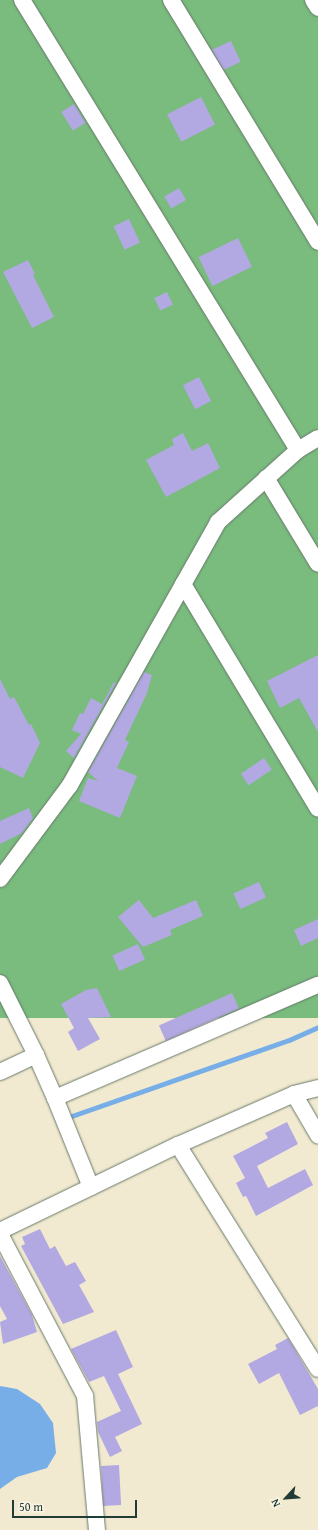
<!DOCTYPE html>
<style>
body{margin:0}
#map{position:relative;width:318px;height:1530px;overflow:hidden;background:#f1ead0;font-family:"Gentium Book Plus",serif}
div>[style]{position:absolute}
.forest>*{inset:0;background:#7abc7e;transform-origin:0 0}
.water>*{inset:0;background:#78aee7}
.stream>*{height:5px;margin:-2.5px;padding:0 2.5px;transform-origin:2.5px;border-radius:2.5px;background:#78aee7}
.building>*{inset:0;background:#b2a8e2;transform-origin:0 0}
.roads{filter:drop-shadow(0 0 1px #687a6b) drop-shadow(0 0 1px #687a6b)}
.street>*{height:16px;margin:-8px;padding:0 8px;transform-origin:8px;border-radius:8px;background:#fff}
span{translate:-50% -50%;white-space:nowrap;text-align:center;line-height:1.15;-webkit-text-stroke:3px #fcf5e5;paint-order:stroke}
.north{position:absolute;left:266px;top:1478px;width:40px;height:40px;-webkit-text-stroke:3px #fcf5e5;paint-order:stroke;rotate:244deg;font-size:11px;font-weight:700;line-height:16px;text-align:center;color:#1f3d34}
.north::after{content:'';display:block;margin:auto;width:14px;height:18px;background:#1f3d34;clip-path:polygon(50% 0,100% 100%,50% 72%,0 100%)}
.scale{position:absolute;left:12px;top:1500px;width:125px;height:18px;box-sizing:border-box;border:2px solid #1f3d34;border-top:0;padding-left:5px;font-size:12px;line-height:14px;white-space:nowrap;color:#1f3d34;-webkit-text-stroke:3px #fcf5e5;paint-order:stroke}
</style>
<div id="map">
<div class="forest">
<i style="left:0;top:0;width:318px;height:1018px"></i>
</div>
<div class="water">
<i style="clip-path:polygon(0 1386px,17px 1389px,40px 1404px,53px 1423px,56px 1453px,47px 1468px,17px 1477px,0 1489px)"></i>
</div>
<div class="stream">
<i style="left:66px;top:1118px;width:236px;rotate:-19.3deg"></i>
<i style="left:289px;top:1040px;width:32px;rotate:-24deg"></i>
</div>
<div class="building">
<i style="left:231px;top:41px;width:23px;height:21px;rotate:65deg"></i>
<i style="left:201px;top:97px;width:31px;height:38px;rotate:63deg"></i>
<i style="left:74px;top:104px;width:22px;height:15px;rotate:58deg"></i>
<i style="left:179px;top:188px;width:14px;height:17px;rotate:60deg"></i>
<i style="left:129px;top:219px;width:26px;height:17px;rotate:65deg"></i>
<i style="left:238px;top:238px;width:32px;height:44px;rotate:64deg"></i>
<i style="clip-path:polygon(28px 260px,35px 274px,33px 275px,54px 317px,32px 328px,3px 272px)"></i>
<i style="left:167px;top:292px;width:14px;height:14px;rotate:65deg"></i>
<i style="left:199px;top:377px;width:27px;height:18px;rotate:63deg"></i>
<i style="clip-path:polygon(183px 433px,192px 451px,208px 443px,220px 468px,166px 497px,146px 460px,174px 445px,172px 439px)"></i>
<i style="clip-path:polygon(318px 655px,318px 732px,299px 698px,280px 708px,267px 681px)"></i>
<i style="clip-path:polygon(144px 672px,152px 675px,147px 693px,125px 740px,129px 742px,117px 768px,137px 776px,120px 818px,79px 801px,88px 778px,98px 781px,88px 772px)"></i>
<i style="clip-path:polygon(0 679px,10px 699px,14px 697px,29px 725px,31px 724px,40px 743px,23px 778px,0 767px)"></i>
<i style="clip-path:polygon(114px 682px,116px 683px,74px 758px,66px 751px,81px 734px,72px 730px,80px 713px,83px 714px,91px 698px,102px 704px)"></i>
<i style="left:264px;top:758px;width:14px;height:28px;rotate:56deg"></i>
<i style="clip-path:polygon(29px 808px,33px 818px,22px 833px,0 844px,0 821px)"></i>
<i style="left:259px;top:882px;width:17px;height:28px;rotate:66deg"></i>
<i style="clip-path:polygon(139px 900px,153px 918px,196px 900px,203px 916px,170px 930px,172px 935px,143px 947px,118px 917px)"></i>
<i style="clip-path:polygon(318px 919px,318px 938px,301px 946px,294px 930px)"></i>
<i style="left:138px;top:944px;width:17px;height:28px;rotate:66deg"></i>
<i style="clip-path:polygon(97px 988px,111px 1017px,88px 1018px,100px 1039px,78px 1051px,68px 1032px,74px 1028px,61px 1004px,86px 990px)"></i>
<i style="left:232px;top:993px;width:17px;height:80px;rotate:66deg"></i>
<i style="clip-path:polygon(287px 1122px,298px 1144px,257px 1166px,268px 1188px,305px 1169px,313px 1185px,256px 1216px,246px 1196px,243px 1197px,236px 1183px,245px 1178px,233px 1156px,268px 1138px,265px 1133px)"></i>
<i style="clip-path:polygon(40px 1229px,50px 1249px,55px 1246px,66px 1266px,75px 1262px,86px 1281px,79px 1285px,94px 1312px,63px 1324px,21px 1246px,25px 1244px,22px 1237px)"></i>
<i style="clip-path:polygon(0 1256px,32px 1315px,37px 1332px,3px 1344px,0 1322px,7px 1319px,0 1306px)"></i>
<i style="clip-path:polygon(116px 1330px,133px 1367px,118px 1374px,142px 1424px,115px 1437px,122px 1451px,110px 1457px,98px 1432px,97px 1422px,121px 1411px,104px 1376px,89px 1382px,71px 1349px)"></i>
<i style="clip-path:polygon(288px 1338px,318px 1389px,318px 1406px,300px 1415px,279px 1373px,259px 1384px,248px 1364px,277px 1349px,275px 1345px)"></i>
<i style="left:119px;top:1465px;width:40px;height:18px;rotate:87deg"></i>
</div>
<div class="roads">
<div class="street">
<i style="left:22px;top:0;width:528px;rotate:58.48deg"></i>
<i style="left:298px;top:450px;width:23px;rotate:-31deg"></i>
<i style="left:171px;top:0;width:283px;rotate:58.7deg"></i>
<i style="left:313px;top:0;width:9px;rotate:58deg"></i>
<i style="left:266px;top:478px;width:100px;rotate:58.8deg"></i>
<i style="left:183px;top:584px;width:262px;rotate:59deg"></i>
<i style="left:0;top:879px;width:117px;rotate:-53.3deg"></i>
<i style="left:70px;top:785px;width:302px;rotate:-60.6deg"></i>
<i style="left:218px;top:522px;width:108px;rotate:-42deg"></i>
<i style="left:0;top:983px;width:80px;rotate:63.4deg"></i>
<i style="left:0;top:1072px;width:40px;rotate:-25deg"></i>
<i style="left:36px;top:1055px;width:47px;rotate:66.2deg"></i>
<i style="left:55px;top:1098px;width:286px;rotate:-23.3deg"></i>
<i style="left:294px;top:1094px;width:48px;rotate:59.7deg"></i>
<i style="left:55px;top:1098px;width:96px;rotate:68deg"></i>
<i style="left:178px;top:1145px;width:127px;rotate:-23.7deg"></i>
<i style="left:294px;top:1094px;width:25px;rotate:-14deg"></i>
<i style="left:0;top:1231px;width:198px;rotate:-25.8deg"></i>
<i style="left:178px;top:1145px;width:264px;rotate:58deg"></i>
<i style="left:0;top:1234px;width:183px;rotate:62.3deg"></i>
<i style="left:85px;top:1396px;width:135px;rotate:84.9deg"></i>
</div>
</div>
<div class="north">N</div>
<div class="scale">50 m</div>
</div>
